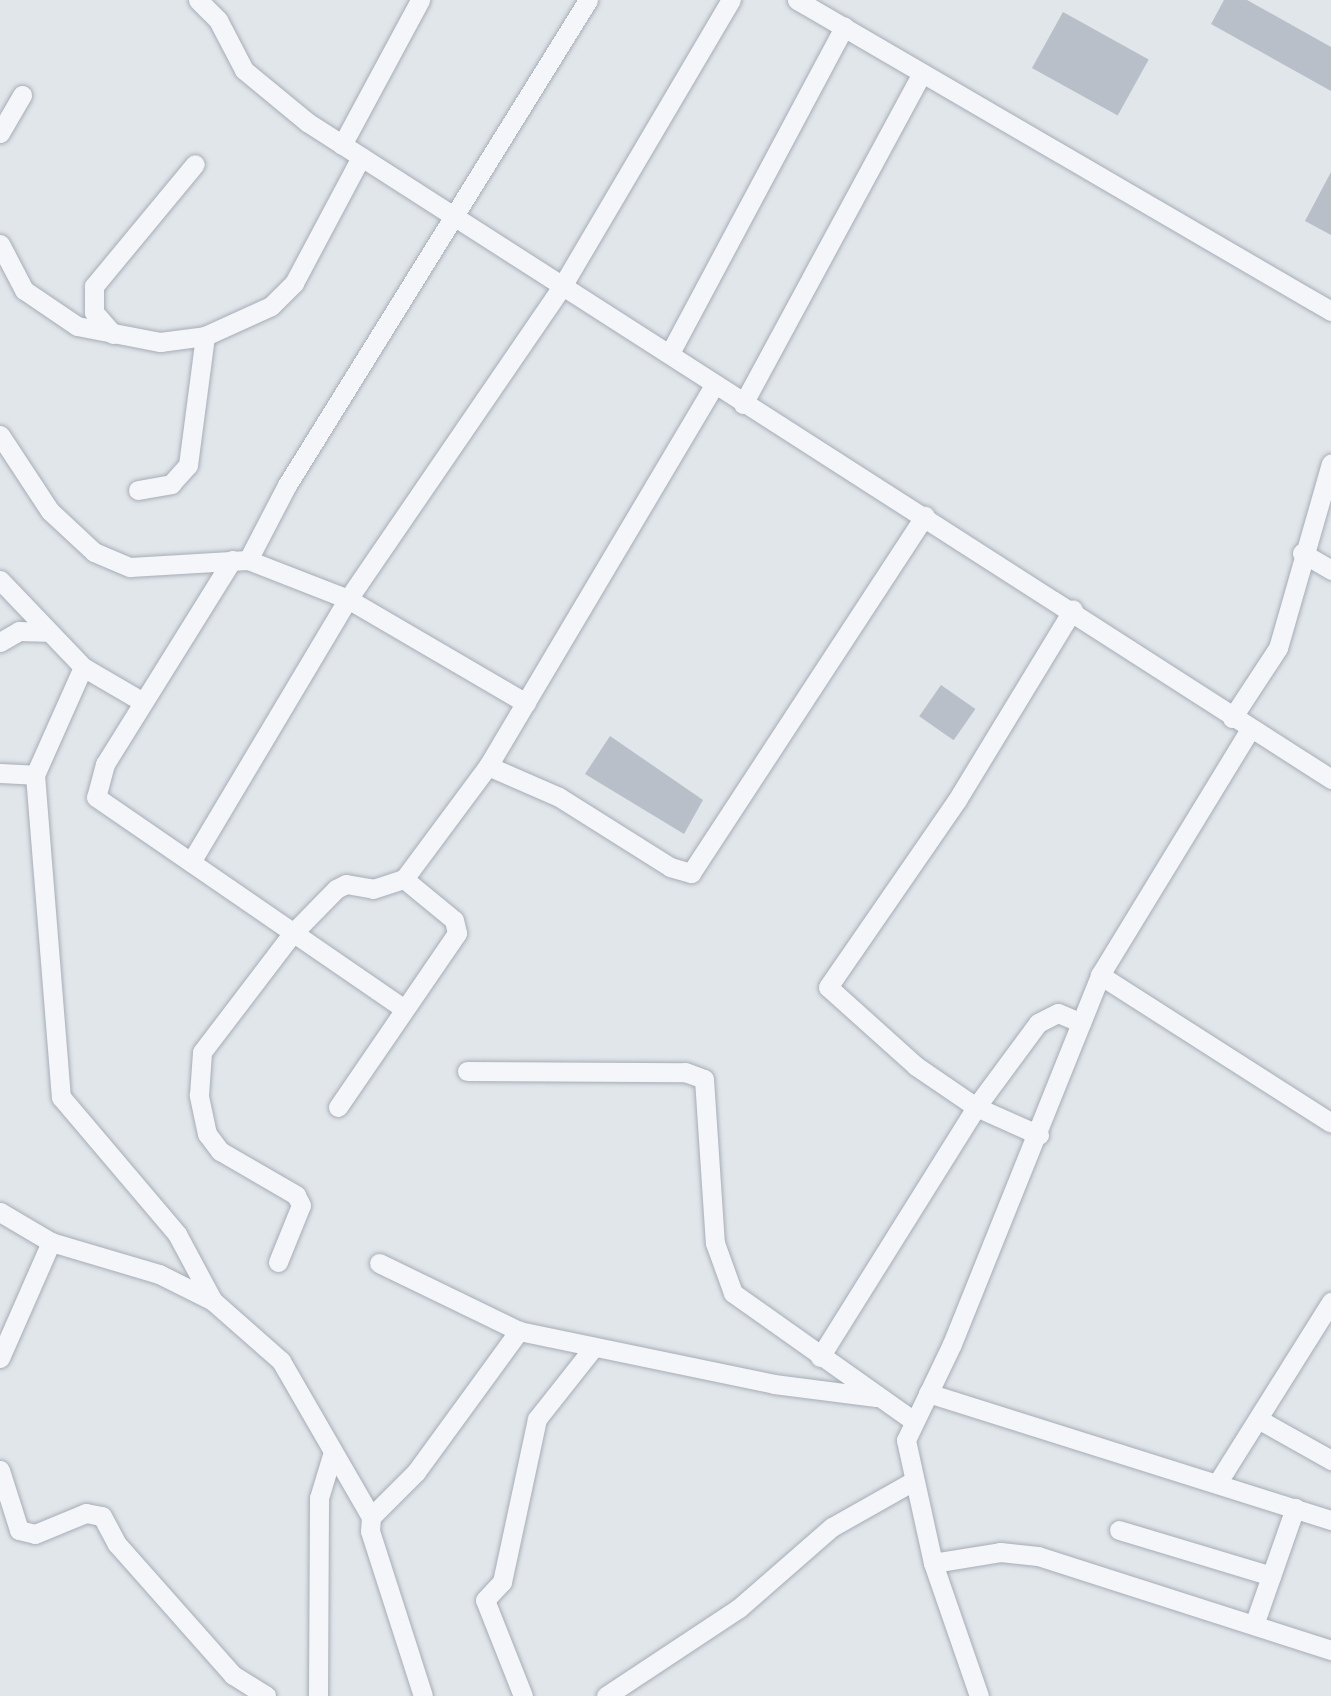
<!DOCTYPE html>
<style>
body{margin:0}
#map{position:relative;width:1331px;height:1696px;overflow:hidden;background:#e1e6eb;font-family:"IBM Plex Sans",sans-serif}
div>[style]{position:absolute}
.building>*{inset:0;background:#b8bfc9;transform-origin:0 0}
.roads{filter:drop-shadow(0 0 2px #a6adb6) drop-shadow(0 0 2px #a6adb6)}
.minor>*{height:19px;margin:-9.5px;padding:0 9.5px;transform-origin:9.5px;border-radius:9.5px;background:#f5f6f9}
span{translate:-50% -50%;white-space:nowrap;text-align:center;line-height:1.15;-webkit-text-stroke:5px #f1f5f8;paint-order:stroke}
</style>
<div id="map">
<div class="building">
<i style="clip-path:polygon(1224px 0,1247px 0,1331px 47px,1331px 91px,1211px 24px)"></i>
<i style="left:1063px;top:12px;width:98px;height:64px;rotate:29deg"></i>
<i style="clip-path:polygon(1331px 172px,1331px 235px,1305px 221px)"></i>
<i style="left:941px;top:685px;width:42px;height:38px;rotate:35deg"></i>
<i style="clip-path:polygon(610px 736px,703px 800px,684px 834px,585px 774px)"></i>
</div>
<div class="roads">
<div class="minor">
<i style="left:198px;top:0;width:28px;rotate:45deg"></i>
<i style="left:218px;top:20px;width:56px;rotate:62.5deg"></i>
<i style="left:244px;top:70px;width:82px;rotate:39.5deg"></i>
<i style="left:307px;top:122px;width:1217px;rotate:32.68deg"></i>
<i style="left:797px;top:0;width:618px;rotate:30.22deg"></i>
<i style="left:0;top:133px;width:44px;rotate:-59.9deg"></i>
<i style="left:342px;top:145px;width:165px;rotate:-61.7deg"></i>
<i style="left:0;top:244px;width:52px;rotate:62.4deg"></i>
<i style="left:24px;top:290px;width:64px;rotate:34.2deg"></i>
<i style="left:77px;top:326px;width:85px;rotate:10.9deg"></i>
<i style="left:160px;top:342px;width:45px;rotate:-7.6deg"></i>
<i style="left:205px;top:336px;width:72px;rotate:-24.4deg"></i>
<i style="left:271px;top:306px;width:33px;rotate:-45deg"></i>
<i style="left:294px;top:283px;width:143px;rotate:-62deg"></i>
<i style="left:113px;top:334px;width:29px;rotate:-131deg"></i>
<i style="left:94px;top:312px;width:26px;rotate:-90deg"></i>
<i style="left:94px;top:286px;width:158px;rotate:-50.4deg"></i>
<i style="left:670px;top:353px;width:370px;rotate:-61.9deg"></i>
<i style="left:743px;top:404px;width:376px;rotate:-61.6deg"></i>
<i style="left:0;top:435px;width:91px;rotate:56.7deg"></i>
<i style="left:50px;top:511px;width:60px;rotate:43deg"></i>
<i style="left:94px;top:552px;width:39px;rotate:23deg"></i>
<i style="left:130px;top:567px;width:118px;rotate:-3.4deg"></i>
<i style="left:248px;top:560px;width:107px;rotate:21.3deg"></i>
<i style="left:348px;top:599px;width:206px;rotate:30.3deg"></i>
<i style="left:138px;top:490px;width:34px;rotate:-10deg"></i>
<i style="left:171px;top:484px;width:25px;rotate:-48deg"></i>
<i style="left:188px;top:465px;width:130px;rotate:-82.5deg"></i>
<i style="left:1302px;top:553px;width:34px;rotate:30deg"></i>
<i style="left:232px;top:560px;width:240px;rotate:121.9deg"></i>
<i style="left:105px;top:764px;width:34px;rotate:105deg"></i>
<i style="left:96px;top:797px;width:374px;rotate:34.5deg"></i>
<i style="left:248px;top:560px;width:85px;rotate:-62.5deg"></i>
<i style="left:287px;top:485px;width:571px;rotate:-58.18deg"></i>
<i style="left:0;top:580px;width:120px;rotate:46.3deg"></i>
<i style="left:83px;top:667px;width:69px;rotate:30.3deg"></i>
<i style="left:0;top:642px;width:22px;rotate:-30deg"></i>
<i style="left:19px;top:631px;width:25px;rotate:2deg"></i>
<i style="left:83px;top:667px;width:118px;rotate:114deg"></i>
<i style="left:35px;top:775px;width:323px;rotate:85.4deg"></i>
<i style="left:61px;top:1097px;width:180px;rotate:49.7deg"></i>
<i style="left:177px;top:1234px;width:76px;rotate:61.8deg"></i>
<i style="left:213px;top:1301px;width:91px;rotate:41.4deg"></i>
<i style="left:281px;top:1361px;width:180px;rotate:60deg"></i>
<i style="left:371px;top:1517px;width:14px;rotate:94deg"></i>
<i style="left:370px;top:1531px;width:173px;rotate:72.2deg"></i>
<i style="left:1232px;top:718px;width:84px;rotate:-56.7deg"></i>
<i style="left:1278px;top:648px;width:192px;rotate:-74deg"></i>
<i style="left:488px;top:766px;width:77px;rotate:23.6deg"></i>
<i style="left:559px;top:797px;width:131px;rotate:32.2deg"></i>
<i style="left:670px;top:867px;width:22px;rotate:16deg"></i>
<i style="left:691px;top:873px;width:427px;rotate:-56.8deg"></i>
<i style="left:0;top:773px;width:35px;rotate:3deg"></i>
<i style="left:191px;top:862px;width:306px;rotate:-59.2deg"></i>
<i style="left:348px;top:599px;width:383px;rotate:-55.6deg"></i>
<i style="left:564px;top:283px;width:329px;rotate:-59.5deg"></i>
<i style="left:1100px;top:975px;width:274px;rotate:32.6deg"></i>
<i style="left:467px;top:1071px;width:218px;rotate:0.3deg"></i>
<i style="left:685px;top:1072px;width:20px;rotate:20deg"></i>
<i style="left:704px;top:1079px;width:164px;rotate:86.2deg"></i>
<i style="left:715px;top:1243px;width:53px;rotate:70.2deg"></i>
<i style="left:733px;top:1293px;width:222px;rotate:35.3deg"></i>
<i style="left:338px;top:1107px;width:211px;rotate:-55.6deg"></i>
<i style="left:457px;top:933px;width:13px;rotate:-103deg"></i>
<i style="left:454px;top:920px;width:65px;rotate:-140.6deg"></i>
<i style="left:1039px;top:1135px;width:69px;rotate:-156deg"></i>
<i style="left:976px;top:1107px;width:73px;rotate:-145.7deg"></i>
<i style="left:916px;top:1066px;width:118px;rotate:-138.1deg"></i>
<i style="left:828px;top:987px;width:227px;rotate:-55.4deg"></i>
<i style="left:957px;top:800px;width:223px;rotate:-58.7deg"></i>
<i style="left:0;top:1212px;width:59px;rotate:30.5deg"></i>
<i style="left:51px;top:1242px;width:113px;rotate:16.5deg"></i>
<i style="left:159px;top:1274px;width:60px;rotate:26.6deg"></i>
<i style="left:278px;top:1262px;width:61px;rotate:-68deg"></i>
<i style="left:301px;top:1205px;width:11px;rotate:-117deg"></i>
<i style="left:296px;top:1195px;width:88px;rotate:-149.9deg"></i>
<i style="left:220px;top:1151px;width:21px;rotate:-127deg"></i>
<i style="left:207px;top:1134px;width:40px;rotate:-102deg"></i>
<i style="left:199px;top:1095px;width:43px;rotate:-86deg"></i>
<i style="left:202px;top:1052px;width:148px;rotate:-52.7deg"></i>
<i style="left:292px;top:934px;width:63px;rotate:-45.6deg"></i>
<i style="left:336px;top:889px;width:11px;rotate:-27deg"></i>
<i style="left:346px;top:884px;width:27px;rotate:10deg"></i>
<i style="left:373px;top:889px;width:33px;rotate:-18deg"></i>
<i style="left:404px;top:879px;width:141px;rotate:-53.4deg"></i>
<i style="left:488px;top:766px;width:443px;rotate:-59.3deg"></i>
<i style="left:379px;top:1263px;width:156px;rotate:25.9deg"></i>
<i style="left:519px;top:1331px;width:260px;rotate:11.7deg"></i>
<i style="left:774px;top:1384px;width:103px;rotate:7.3deg"></i>
<i style="left:820px;top:1357px;width:295px;rotate:-58deg"></i>
<i style="left:976px;top:1107px;width:104px;rotate:-53.6deg"></i>
<i style="left:1038px;top:1023px;width:22px;rotate:-27deg"></i>
<i style="left:1058px;top:1013px;width:25px;rotate:23deg"></i>
<i style="left:0;top:1358px;width:127px;rotate:-66.3deg"></i>
<i style="left:928px;top:1393px;width:423px;rotate:17.5deg"></i>
<i style="left:1258px;top:1419px;width:84px;rotate:29.3deg"></i>
<i style="left:0;top:1470px;width:63px;rotate:72.4deg"></i>
<i style="left:19px;top:1530px;width:16px;rotate:14deg"></i>
<i style="left:35px;top:1534px;width:55px;rotate:-22.4deg"></i>
<i style="left:86px;top:1513px;width:16px;rotate:11deg"></i>
<i style="left:102px;top:1516px;width:32px;rotate:62deg"></i>
<i style="left:117px;top:1544px;width:175px;rotate:48.5deg"></i>
<i style="left:233px;top:1675px;width:39px;rotate:32deg"></i>
<i style="left:1218px;top:1482px;width:213px;rotate:-57.9deg"></i>
<i style="left:371px;top:1517px;width:64px;rotate:-45deg"></i>
<i style="left:416px;top:1472px;width:175px;rotate:-53.9deg"></i>
<i style="left:1119px;top:1530px;width:159px;rotate:16.8deg"></i>
<i style="left:933px;top:1563px;width:68px;rotate:-9.3deg"></i>
<i style="left:1000px;top:1552px;width:38px;rotate:6deg"></i>
<i style="left:1038px;top:1556px;width:308px;rotate:17.8deg"></i>
<i style="left:1255px;top:1622px;width:121px;rotate:-70.7deg"></i>
<i style="left:318px;top:1696px;width:198px;rotate:-89.7deg"></i>
<i style="left:319px;top:1498px;width:48px;rotate:-73.1deg"></i>
<i style="left:523px;top:1696px;width:103px;rotate:-111.6deg"></i>
<i style="left:485px;top:1600px;width:25px;rotate:-47deg"></i>
<i style="left:502px;top:1582px;width:167px;rotate:-77.9deg"></i>
<i style="left:537px;top:1419px;width:90px;rotate:-51.7deg"></i>
<i style="left:606px;top:1696px;width:159px;rotate:-33.5deg"></i>
<i style="left:739px;top:1608px;width:123px;rotate:-41.1deg"></i>
<i style="left:832px;top:1527px;width:92px;rotate:-29.4deg"></i>
<i style="left:979px;top:1696px;width:141px;rotate:-109.1deg"></i>
<i style="left:933px;top:1563px;width:126px;rotate:-102.4deg"></i>
<i style="left:906px;top:1440px;width:106px;rotate:-64.4deg"></i>
<i style="left:952px;top:1344px;width:398px;rotate:-68.1deg"></i>
<i style="left:1100px;top:975px;width:288px;rotate:-58.6deg"></i>
</div>
</div>
</div>
